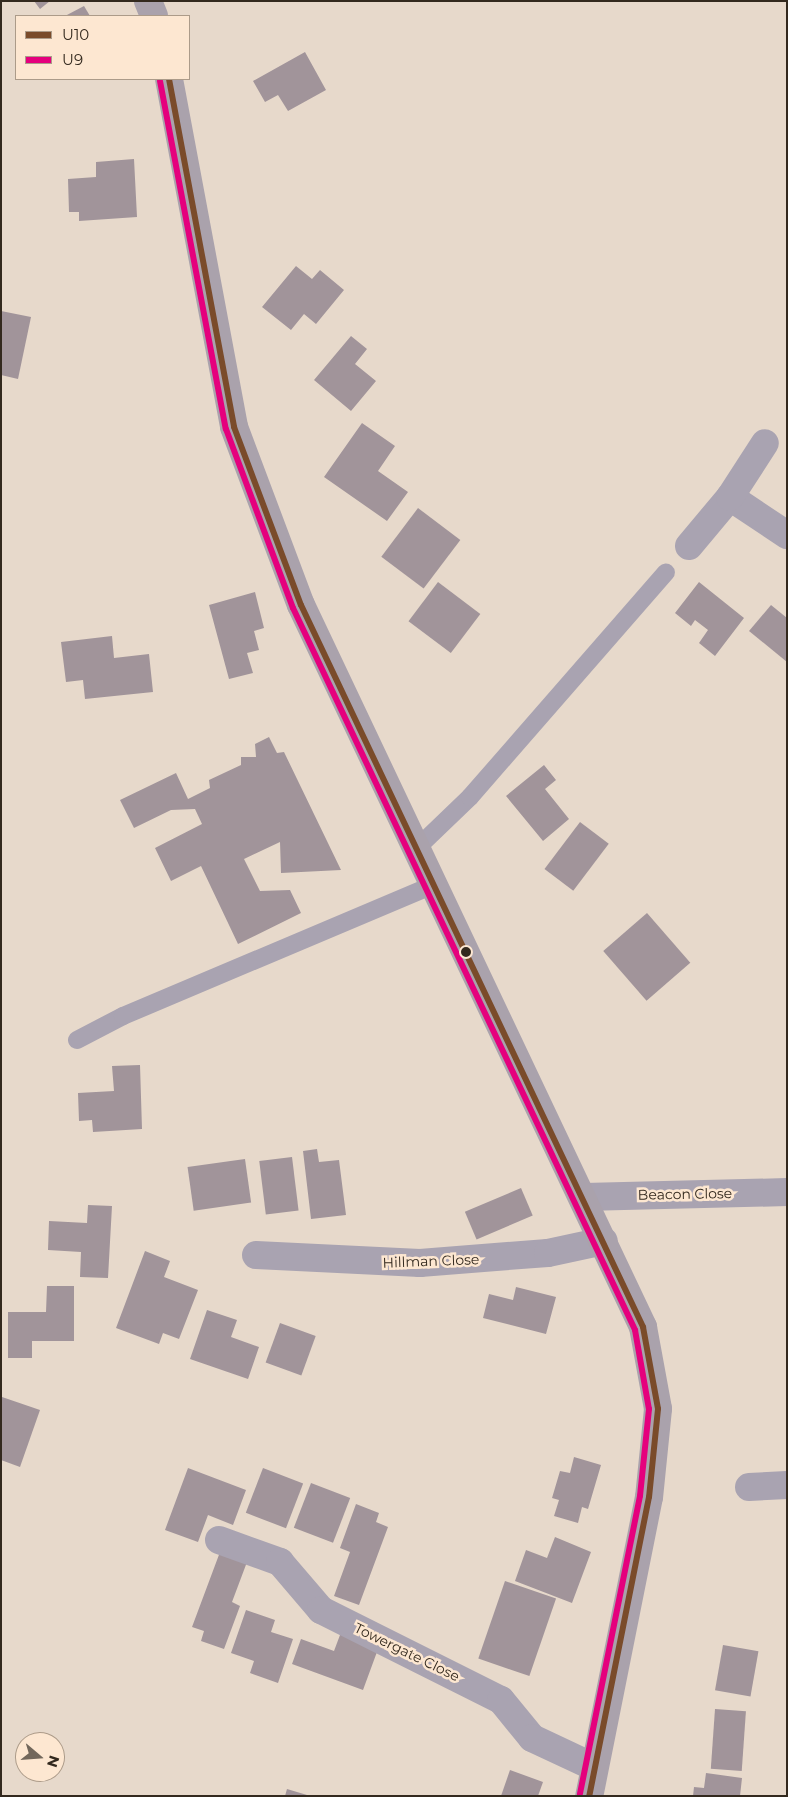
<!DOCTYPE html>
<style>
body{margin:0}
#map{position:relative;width:788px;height:1797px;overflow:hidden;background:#e7d9cb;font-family:Montserrat,sans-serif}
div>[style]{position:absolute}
.building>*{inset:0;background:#a1949a;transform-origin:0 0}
.service>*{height:18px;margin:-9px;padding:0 9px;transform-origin:9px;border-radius:9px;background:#a9a3b1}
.minor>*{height:28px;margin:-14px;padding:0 14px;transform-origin:14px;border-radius:14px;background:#a9a3b1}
.secondary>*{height:28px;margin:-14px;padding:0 14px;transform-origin:14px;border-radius:14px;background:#aaa2ac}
.bus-1>*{height:6px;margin:-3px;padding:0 3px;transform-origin:3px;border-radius:3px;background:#7a4b2a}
.bus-2>*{height:6px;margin:-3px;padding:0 3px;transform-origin:3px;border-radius:3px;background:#e5007d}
.dots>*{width:14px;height:14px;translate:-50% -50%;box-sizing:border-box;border:2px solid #fde7d1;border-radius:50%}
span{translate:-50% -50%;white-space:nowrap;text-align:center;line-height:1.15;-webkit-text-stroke:5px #fde7d1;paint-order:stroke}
.street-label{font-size:14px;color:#33291e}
.frame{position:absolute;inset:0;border:2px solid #33291e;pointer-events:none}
.legend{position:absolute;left:15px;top:15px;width:175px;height:65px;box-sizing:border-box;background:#fde7d1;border:1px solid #ac9b89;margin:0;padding:6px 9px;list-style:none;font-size:15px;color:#33291e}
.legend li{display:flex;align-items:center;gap:10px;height:25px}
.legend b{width:25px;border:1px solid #ac9b89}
.north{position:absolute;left:15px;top:1732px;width:50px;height:50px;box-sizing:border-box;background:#fde7d1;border:1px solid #ac9b89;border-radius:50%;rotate:108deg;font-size:14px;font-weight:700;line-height:20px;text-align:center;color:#33291e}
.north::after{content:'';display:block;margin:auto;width:18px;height:22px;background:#72675b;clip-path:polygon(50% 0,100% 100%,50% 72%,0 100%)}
</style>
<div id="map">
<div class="building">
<i style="clip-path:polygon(34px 1px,50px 1px,40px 9px)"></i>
<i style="clip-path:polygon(84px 6px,90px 16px,65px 16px)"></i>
<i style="clip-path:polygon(305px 52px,326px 90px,288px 111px,278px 95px,265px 102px,253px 81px)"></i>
<i style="clip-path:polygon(134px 159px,137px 217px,79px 221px,79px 212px,69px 212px,68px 179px,96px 177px,96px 162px)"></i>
<i style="clip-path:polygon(296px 266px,312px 279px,320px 270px,344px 290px,316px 324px,304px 314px,291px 330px,262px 307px)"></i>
<i style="clip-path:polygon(1px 311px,31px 317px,18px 379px,1px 375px)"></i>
<i style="clip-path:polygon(351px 336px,367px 349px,355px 364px,376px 381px,351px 411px,314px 380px)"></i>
<i style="clip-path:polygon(362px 423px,395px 446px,378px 471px,408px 492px,387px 521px,324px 477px)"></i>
<i style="left:418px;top:508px;width:53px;height:61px;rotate:37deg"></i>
<i style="left:438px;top:582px;width:53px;height:49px;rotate:37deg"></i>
<i style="clip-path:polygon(699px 582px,744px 618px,715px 656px,699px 643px,708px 630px,695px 620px,691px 626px,675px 613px)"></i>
<i style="clip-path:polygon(255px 592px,264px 628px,254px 631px,259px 650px,247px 653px,253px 673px,229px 679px,209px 605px)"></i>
<i style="clip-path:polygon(771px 605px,787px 618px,787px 662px,749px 631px)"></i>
<i style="clip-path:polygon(112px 636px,114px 658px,149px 654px,153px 692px,85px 699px,83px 680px,66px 682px,61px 642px)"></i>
<i style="clip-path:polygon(269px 737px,277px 753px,284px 752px,341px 870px,281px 873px,280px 842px,244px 859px,260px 891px,290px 890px,301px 913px,238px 944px,201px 866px,171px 881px,155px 848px,202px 824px,195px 809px,171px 810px,134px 828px,120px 800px,176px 773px,188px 799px,210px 788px,209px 780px,241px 765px,241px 757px,256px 757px,255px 744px)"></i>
<i style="clip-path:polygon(544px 765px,556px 780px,545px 789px,569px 819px,543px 841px,506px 796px)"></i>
<i style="left:580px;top:822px;width:36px;height:59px;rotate:37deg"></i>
<i style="left:647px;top:913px;width:66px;height:58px;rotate:49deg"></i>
<i style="clip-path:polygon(140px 1065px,142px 1129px,93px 1132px,92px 1120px,79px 1121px,78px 1093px,114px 1091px,112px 1066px)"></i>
<i style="clip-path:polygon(317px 1149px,319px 1162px,339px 1160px,346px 1215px,311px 1219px,303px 1151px)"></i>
<i style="left:292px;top:1157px;width:54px;height:33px;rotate:83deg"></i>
<i style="left:245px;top:1159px;width:44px;height:58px;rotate:82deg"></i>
<i style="left:521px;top:1188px;width:30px;height:61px;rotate:67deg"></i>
<i style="clip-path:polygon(88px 1205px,112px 1206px,108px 1278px,80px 1277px,81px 1252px,48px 1250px,49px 1221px,87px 1223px)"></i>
<i style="clip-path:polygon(145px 1251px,170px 1261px,164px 1277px,198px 1290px,179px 1339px,163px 1333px,159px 1344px,116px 1328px)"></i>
<i style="clip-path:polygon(47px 1286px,74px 1286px,74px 1341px,32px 1341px,32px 1358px,8px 1358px,8px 1312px,46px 1312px)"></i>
<i style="clip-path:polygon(516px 1287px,556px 1297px,546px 1334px,483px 1318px,489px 1294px,513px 1300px)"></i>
<i style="clip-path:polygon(207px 1310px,237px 1320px,231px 1337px,259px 1347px,248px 1379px,190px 1359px)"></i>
<i style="left:280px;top:1323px;width:38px;height:42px;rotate:20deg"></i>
<i style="clip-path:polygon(2px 1397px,40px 1410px,20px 1467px,1px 1460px)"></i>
<i style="clip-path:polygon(574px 1457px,601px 1465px,588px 1509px,582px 1507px,578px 1523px,554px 1516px,559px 1500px,552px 1498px,560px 1471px,570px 1473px)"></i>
<i style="clip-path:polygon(188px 1468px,246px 1490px,233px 1525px,208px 1515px,198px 1542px,165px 1530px)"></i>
<i style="left:263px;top:1468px;width:43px;height:48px;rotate:21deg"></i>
<i style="left:311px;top:1483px;width:42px;height:48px;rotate:21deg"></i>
<i style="clip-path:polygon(356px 1504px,379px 1513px,376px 1522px,388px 1527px,359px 1605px,334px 1596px,350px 1552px,340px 1548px)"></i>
<i style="clip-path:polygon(555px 1537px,591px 1552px,572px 1603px,515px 1581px,526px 1550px,547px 1558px)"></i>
<i style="clip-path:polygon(220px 1552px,247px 1562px,232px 1602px,240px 1606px,224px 1649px,201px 1641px,204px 1631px,192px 1627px)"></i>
<i style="left:505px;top:1581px;width:54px;height:82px;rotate:19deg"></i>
<i style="clip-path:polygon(246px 1610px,275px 1620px,271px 1632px,293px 1639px,278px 1683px,250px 1673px,254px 1661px,231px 1653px)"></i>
<i style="clip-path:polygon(343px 1627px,381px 1641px,363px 1690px,292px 1664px,301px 1639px,334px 1651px)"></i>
<i style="left:723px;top:1645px;width:36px;height:46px;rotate:10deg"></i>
<i style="left:715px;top:1709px;width:31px;height:60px;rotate:4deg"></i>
<i style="clip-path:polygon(510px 1770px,543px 1782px,538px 1796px,501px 1796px)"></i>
<i style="clip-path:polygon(706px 1773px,742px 1778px,740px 1796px,693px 1796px,694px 1787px,704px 1788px)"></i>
<i style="clip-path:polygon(287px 1789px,307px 1795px,307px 1796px,285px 1796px)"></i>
</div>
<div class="service">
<i style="left:417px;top:848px;width:74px;rotate:-43.9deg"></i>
<i style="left:470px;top:797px;width:298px;rotate:-48.9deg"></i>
<i style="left:77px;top:1040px;width:52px;rotate:-27.6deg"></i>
<i style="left:123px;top:1016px;width:339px;rotate:-22.9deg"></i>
</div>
<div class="minor">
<i style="left:730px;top:497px;width:69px;rotate:33.7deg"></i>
<i style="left:689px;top:546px;width:64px;rotate:-50.1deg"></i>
<i style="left:730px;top:497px;width:64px;rotate:-57.1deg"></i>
<i style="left:584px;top:1197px;width:203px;rotate:-1.4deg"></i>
<i style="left:256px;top:1255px;width:164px;rotate:2.8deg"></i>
<i style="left:420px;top:1263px;width:128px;rotate:-4.5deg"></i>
<i style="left:548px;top:1253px;width:57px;rotate:-12.1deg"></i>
<i style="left:749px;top:1487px;width:38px;rotate:-3deg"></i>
<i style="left:219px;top:1540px;width:65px;rotate:19.8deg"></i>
<i style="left:280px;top:1562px;width:63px;rotate:49.5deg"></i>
<i style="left:321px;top:1610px;width:201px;rotate:26.6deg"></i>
<i style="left:501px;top:1700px;width:49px;rotate:50.8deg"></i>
<i style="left:532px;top:1738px;width:68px;rotate:25.1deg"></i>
</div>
<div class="secondary">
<i style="left:148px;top:1px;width:16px;rotate:68deg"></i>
<i style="left:169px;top:79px;width:354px;rotate:79.4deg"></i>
<i style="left:234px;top:427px;width:190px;rotate:69.4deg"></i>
<i style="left:301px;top:605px;width:799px;rotate:64.65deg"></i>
<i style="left:643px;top:1327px;width:83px;rotate:79.6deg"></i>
<i style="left:658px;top:1409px;width:88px;rotate:95.8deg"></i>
<i style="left:649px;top:1497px;width:305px;rotate:101.3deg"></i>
</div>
<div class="bus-1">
<i style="left:169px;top:79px;width:354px;rotate:79.4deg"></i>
<i style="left:234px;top:427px;width:190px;rotate:69.4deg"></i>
<i style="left:301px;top:605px;width:799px;rotate:64.65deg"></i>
<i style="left:643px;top:1327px;width:83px;rotate:79.6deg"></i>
<i style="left:658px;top:1409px;width:88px;rotate:95.8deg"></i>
<i style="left:649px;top:1497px;width:305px;rotate:101.3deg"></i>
</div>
<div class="bus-2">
<i style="left:160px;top:81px;width:354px;rotate:79.3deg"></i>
<i style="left:226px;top:429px;width:191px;rotate:69.5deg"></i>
<i style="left:293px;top:608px;width:799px;rotate:64.65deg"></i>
<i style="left:635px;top:1330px;width:80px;rotate:80deg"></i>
<i style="left:649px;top:1409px;width:87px;rotate:95.9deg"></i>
<i style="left:640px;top:1496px;width:304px;rotate:101.4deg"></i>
</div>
<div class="dots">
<i style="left:466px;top:952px;background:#33291e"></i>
</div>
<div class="street-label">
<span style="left:685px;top:1194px;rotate:-1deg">Beacon Close</span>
<span style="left:431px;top:1261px;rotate:-2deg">Hillman Close</span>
<span style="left:407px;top:1652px;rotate:26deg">Towergate Close</span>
</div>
<div class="frame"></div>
<ul class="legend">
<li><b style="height:6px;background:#7a4b2a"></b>U10</li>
<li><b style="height:6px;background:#e5007d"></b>U9</li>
</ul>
<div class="north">N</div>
</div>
